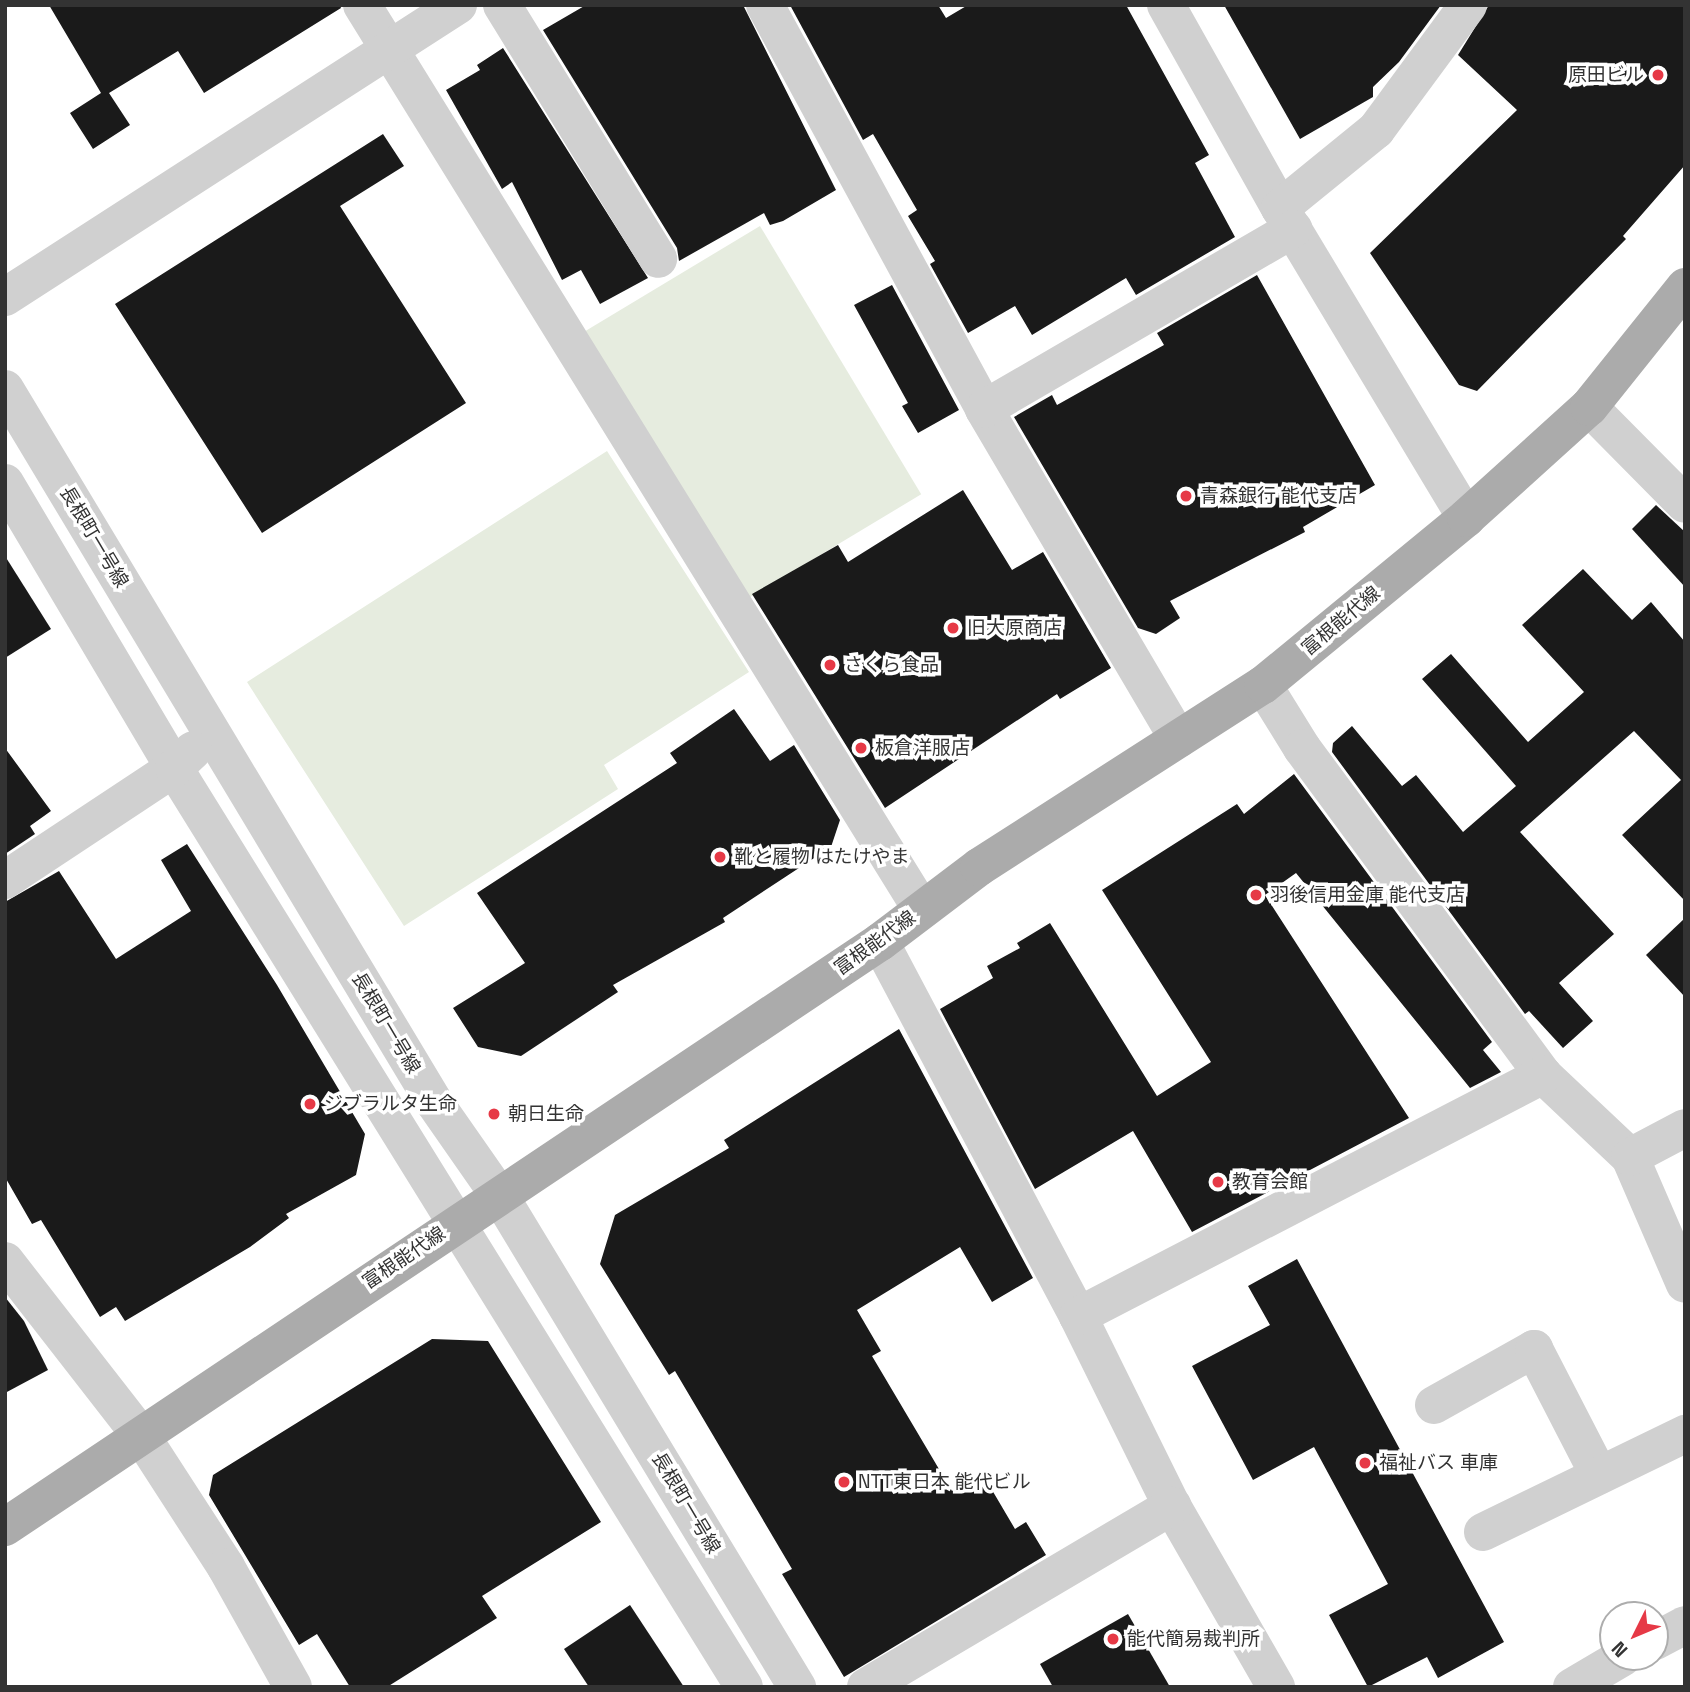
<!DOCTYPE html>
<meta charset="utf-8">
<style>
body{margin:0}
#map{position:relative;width:1690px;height:1692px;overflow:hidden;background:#fff;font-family:"Space Grotesk","Noto Sans JP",sans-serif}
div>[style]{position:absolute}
.green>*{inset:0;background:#e6ecdf;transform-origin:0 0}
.building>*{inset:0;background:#1a1a1a}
.minor>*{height:38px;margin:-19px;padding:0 19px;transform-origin:19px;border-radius:19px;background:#d0d0d0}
.major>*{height:38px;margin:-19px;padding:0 19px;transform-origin:19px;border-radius:19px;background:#ababab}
.dots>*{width:19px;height:19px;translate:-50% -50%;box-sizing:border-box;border:4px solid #fff;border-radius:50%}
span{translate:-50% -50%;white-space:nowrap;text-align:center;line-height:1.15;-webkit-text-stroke:7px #fff;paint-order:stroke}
.poi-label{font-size:19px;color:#333}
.right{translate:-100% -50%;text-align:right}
.left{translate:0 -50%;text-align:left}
.street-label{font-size:19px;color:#333}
.frame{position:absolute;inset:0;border:7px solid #333;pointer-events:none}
.north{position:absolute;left:1599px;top:1601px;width:70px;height:70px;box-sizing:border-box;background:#fff;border:2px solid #adadad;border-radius:50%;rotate:227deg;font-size:19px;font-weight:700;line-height:28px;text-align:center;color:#333}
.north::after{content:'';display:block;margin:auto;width:24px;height:32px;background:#e63946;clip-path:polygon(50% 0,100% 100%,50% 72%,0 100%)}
</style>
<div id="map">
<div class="green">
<i style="left:760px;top:226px;width:313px;height:208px;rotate:59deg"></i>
<i style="clip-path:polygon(607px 451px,749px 672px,604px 765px,618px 789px,404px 926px,247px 682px)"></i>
</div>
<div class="building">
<i style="clip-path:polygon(49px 5px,340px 5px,341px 8px,204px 93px,178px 51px,109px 93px,130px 125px,93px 149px,70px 113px,101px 93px)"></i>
<i style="clip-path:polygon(586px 5px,743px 5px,836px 190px,783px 221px,770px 225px,764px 213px,679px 261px,677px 248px,543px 30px)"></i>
<i style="clip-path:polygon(790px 5px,938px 5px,946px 18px,968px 5px,1126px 5px,1209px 155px,1195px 163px,1235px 237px,1136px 295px,1126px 278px,1032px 335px,1015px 306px,968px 333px,930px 264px,935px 261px,908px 216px,917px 210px,873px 134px,863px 140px)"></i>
<i style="clip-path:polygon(1224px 5px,1441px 5px,1399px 62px,1373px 87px,1373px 97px,1300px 139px)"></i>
<i style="clip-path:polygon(1489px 5px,1685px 5px,1685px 165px,1623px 236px,1626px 239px,1477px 391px,1459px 385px,1370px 253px,1517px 110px,1458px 55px)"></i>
<i style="clip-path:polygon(503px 48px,648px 278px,600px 304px,581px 270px,562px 280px,512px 182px,502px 189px,446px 90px,480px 70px,477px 65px)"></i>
<i style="clip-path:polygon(383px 134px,404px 166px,340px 206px,466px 403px,262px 533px,115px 304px)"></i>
<i style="clip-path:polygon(1257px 275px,1375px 485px,1303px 527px,1305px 532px,1170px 601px,1180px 618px,1156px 634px,1138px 628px,1014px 417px,1052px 395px,1057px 405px,1164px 345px,1157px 333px)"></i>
<i style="clip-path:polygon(892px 285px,959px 410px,918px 433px,902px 406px,908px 403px,854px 305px)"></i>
<i style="clip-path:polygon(963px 490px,1012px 570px,1043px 552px,1111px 668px,1060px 699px,1057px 694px,885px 808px,752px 594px,838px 545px,848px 562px)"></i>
<i style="clip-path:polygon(1656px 505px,1685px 532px,1685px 587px,1632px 529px)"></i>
<i style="clip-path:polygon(5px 556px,51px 629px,5px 658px)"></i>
<i style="clip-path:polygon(1583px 569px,1632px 620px,1651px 602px,1685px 642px,1685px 901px,1622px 835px,1681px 780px,1634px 731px,1520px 832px,1614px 934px,1559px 983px,1593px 1021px,1563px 1048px,1529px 1011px,1525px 1014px,1332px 752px,1333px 743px,1352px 726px,1402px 786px,1416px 775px,1463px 832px,1516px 786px,1422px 679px,1451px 654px,1528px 742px,1584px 692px,1522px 625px)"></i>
<i style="clip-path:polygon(734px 709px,770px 761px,794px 745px,840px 820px,831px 847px,723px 918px,725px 922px,613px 985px,618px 992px,521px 1056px,478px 1047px,453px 1008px,525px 963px,477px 893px,677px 763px,670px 753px)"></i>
<i style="clip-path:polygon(5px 748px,51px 811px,30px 826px,35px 834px,5px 854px)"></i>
<i style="clip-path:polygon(1294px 774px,1492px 1042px,1483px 1050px,1501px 1072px,1470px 1088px,1296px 873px,1265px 895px,1409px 1118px,1192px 1232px,1133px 1131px,1035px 1189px,940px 1009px,993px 978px,987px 966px,1020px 948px,1017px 943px,1050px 923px,1157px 1096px,1211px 1062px,1102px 890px,1237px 804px,1244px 814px)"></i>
<i style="clip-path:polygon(187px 844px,277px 985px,365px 1134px,356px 1175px,286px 1214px,289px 1218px,250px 1247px,125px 1321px,116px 1307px,100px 1317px,41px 1220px,32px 1224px,5px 1177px,5px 902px,59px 871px,116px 959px,191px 911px,161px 860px)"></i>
<i style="clip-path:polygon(1685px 918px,1685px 997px,1646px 955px)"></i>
<i style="clip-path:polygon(899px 1029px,1033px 1278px,992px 1302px,960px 1247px,857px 1310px,881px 1351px,872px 1356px,952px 1491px,982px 1473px,1015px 1529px,1026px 1522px,1046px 1555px,844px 1677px,782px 1574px,792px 1569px,675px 1371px,669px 1375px,600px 1264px,615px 1215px,729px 1148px,724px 1140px)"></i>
<i style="clip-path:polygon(1297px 1259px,1504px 1642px,1438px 1678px,1427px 1657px,1368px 1687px,1329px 1615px,1388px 1584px,1314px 1447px,1253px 1480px,1192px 1366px,1270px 1325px,1248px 1286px)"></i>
<i style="clip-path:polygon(5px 1297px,24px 1321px,48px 1370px,5px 1393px)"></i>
<i style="clip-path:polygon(432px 1339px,488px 1341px,601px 1522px,482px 1596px,497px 1618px,387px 1687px,350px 1687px,317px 1634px,299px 1645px,209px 1495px,213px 1475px)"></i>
<i style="clip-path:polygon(630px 1605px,684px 1687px,589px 1687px,564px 1649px)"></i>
<i style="clip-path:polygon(1128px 1614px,1170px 1687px,1053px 1687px,1040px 1664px)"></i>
</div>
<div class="minor">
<i style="left:362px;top:5px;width:1064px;rotate:58.25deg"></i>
<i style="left:502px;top:5px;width:298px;rotate:58.4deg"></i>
<i style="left:765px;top:5px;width:460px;rotate:61.5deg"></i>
<i style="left:984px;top:409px;width:383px;rotate:59.5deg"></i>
<i style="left:1166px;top:5px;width:233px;rotate:60.7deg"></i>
<i style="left:1280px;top:208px;width:362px;rotate:59deg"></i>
<i style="left:1280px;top:208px;width:124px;rotate:-39.1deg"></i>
<i style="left:1376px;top:130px;width:155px;rotate:-53.6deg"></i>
<i style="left:5px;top:297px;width:539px;rotate:-32.81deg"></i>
<i style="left:5px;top:389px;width:832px;rotate:58.97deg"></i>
<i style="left:434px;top:1102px;width:117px;rotate:55.1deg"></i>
<i style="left:501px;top:1198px;width:572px;rotate:58.81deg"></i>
<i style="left:1589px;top:407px;width:136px;rotate:45.3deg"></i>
<i style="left:984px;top:409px;width:358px;rotate:-30.2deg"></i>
<i style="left:5px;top:483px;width:331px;rotate:59.3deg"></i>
<i style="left:174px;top:768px;width:1081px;rotate:58.19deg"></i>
<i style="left:1263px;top:685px;width:74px;rotate:58.2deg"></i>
<i style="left:1302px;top:748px;width:406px;rotate:53.6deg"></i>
<i style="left:1543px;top:1075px;width:120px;rotate:43.3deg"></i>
<i style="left:1630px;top:1157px;width:138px;rotate:66.6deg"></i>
<i style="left:5px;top:880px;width:203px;rotate:-33.5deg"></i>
<i style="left:174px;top:768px;width:26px;rotate:-43deg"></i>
<i style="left:880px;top:942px;width:423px;rotate:62.1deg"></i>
<i style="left:1078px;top:1316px;width:212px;rotate:63.7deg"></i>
<i style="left:1172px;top:1506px;width:209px;rotate:60.1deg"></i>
<i style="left:1630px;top:1157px;width:62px;rotate:-27.8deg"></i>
<i style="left:5px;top:1261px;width:223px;rotate:52.1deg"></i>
<i style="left:142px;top:1437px;width:155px;rotate:57.1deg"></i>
<i style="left:226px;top:1567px;width:137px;rotate:60.8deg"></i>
<i style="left:1078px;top:1316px;width:524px;rotate:-27.4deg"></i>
<i style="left:1434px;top:1405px;width:115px;rotate:-29.2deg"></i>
<i style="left:1534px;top:1349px;width:142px;rotate:62.7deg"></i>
<i style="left:1483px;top:1532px;width:225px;rotate:-25.9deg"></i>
<i style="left:1655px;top:1641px;width:34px;rotate:-28deg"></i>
<i style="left:866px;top:1687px;width:356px;rotate:-30.6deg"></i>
<i style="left:1572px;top:1687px;width:59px;rotate:-30.5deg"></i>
</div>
<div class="major">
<i style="left:5px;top:1527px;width:1053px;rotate:-33.77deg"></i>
<i style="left:880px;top:942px;width:124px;rotate:-37.1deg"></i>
<i style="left:979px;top:867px;width:337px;rotate:-32.7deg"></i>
<i style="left:1263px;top:685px;width:263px;rotate:-39.4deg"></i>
<i style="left:1466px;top:518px;width:166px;rotate:-42.1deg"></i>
<i style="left:1589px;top:407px;width:154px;rotate:-51.3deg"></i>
</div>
<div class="dots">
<i style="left:1658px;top:75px;background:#e63946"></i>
<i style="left:1186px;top:496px;background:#e63946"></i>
<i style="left:953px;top:628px;background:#e63946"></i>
<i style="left:830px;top:665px;background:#e63946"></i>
<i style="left:861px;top:748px;background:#e63946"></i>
<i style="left:720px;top:857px;background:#e63946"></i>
<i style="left:1256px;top:895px;background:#e63946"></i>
<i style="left:310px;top:1104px;background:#e63946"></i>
<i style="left:494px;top:1114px;background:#e63946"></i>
<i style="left:1218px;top:1182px;background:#e63946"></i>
<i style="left:1365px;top:1463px;background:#e63946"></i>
<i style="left:844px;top:1482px;background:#e63946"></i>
<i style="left:1113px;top:1639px;background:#e63946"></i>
</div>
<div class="poi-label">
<span class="right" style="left:1644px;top:75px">原田ビル</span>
<span class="left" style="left:1200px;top:496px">青森銀行 能代支店</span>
<span class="left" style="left:967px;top:628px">旧大原商店</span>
<span class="left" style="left:844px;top:665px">さくら食品</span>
<span class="left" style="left:875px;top:748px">板倉洋服店</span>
<span class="left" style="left:734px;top:857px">靴と履物 はたけやま</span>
<span class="left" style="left:1270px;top:895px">羽後信用金庫 能代支店</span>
<span class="left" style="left:324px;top:1104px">ジブラルタ生命</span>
<span class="left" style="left:508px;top:1114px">朝日生命</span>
<span class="left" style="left:1232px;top:1182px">教育会館</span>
<span class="left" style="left:1379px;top:1463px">福祉バス 車庫</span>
<span class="left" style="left:858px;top:1482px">NTT東日本 能代ビル</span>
<span class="left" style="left:1127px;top:1639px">能代簡易裁判所</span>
</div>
<div class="street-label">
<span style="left:94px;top:537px;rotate:59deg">長根町一号線</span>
<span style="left:1341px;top:621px;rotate:-40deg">富根能代線</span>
<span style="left:875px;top:943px;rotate:-36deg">富根能代線</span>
<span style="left:386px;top:1023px;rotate:59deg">長根町一号線</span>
<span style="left:404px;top:1258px;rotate:-34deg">富根能代線</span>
<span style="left:686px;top:1503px;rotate:59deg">長根町一号線</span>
</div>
<div class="frame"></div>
<div class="north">N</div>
</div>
